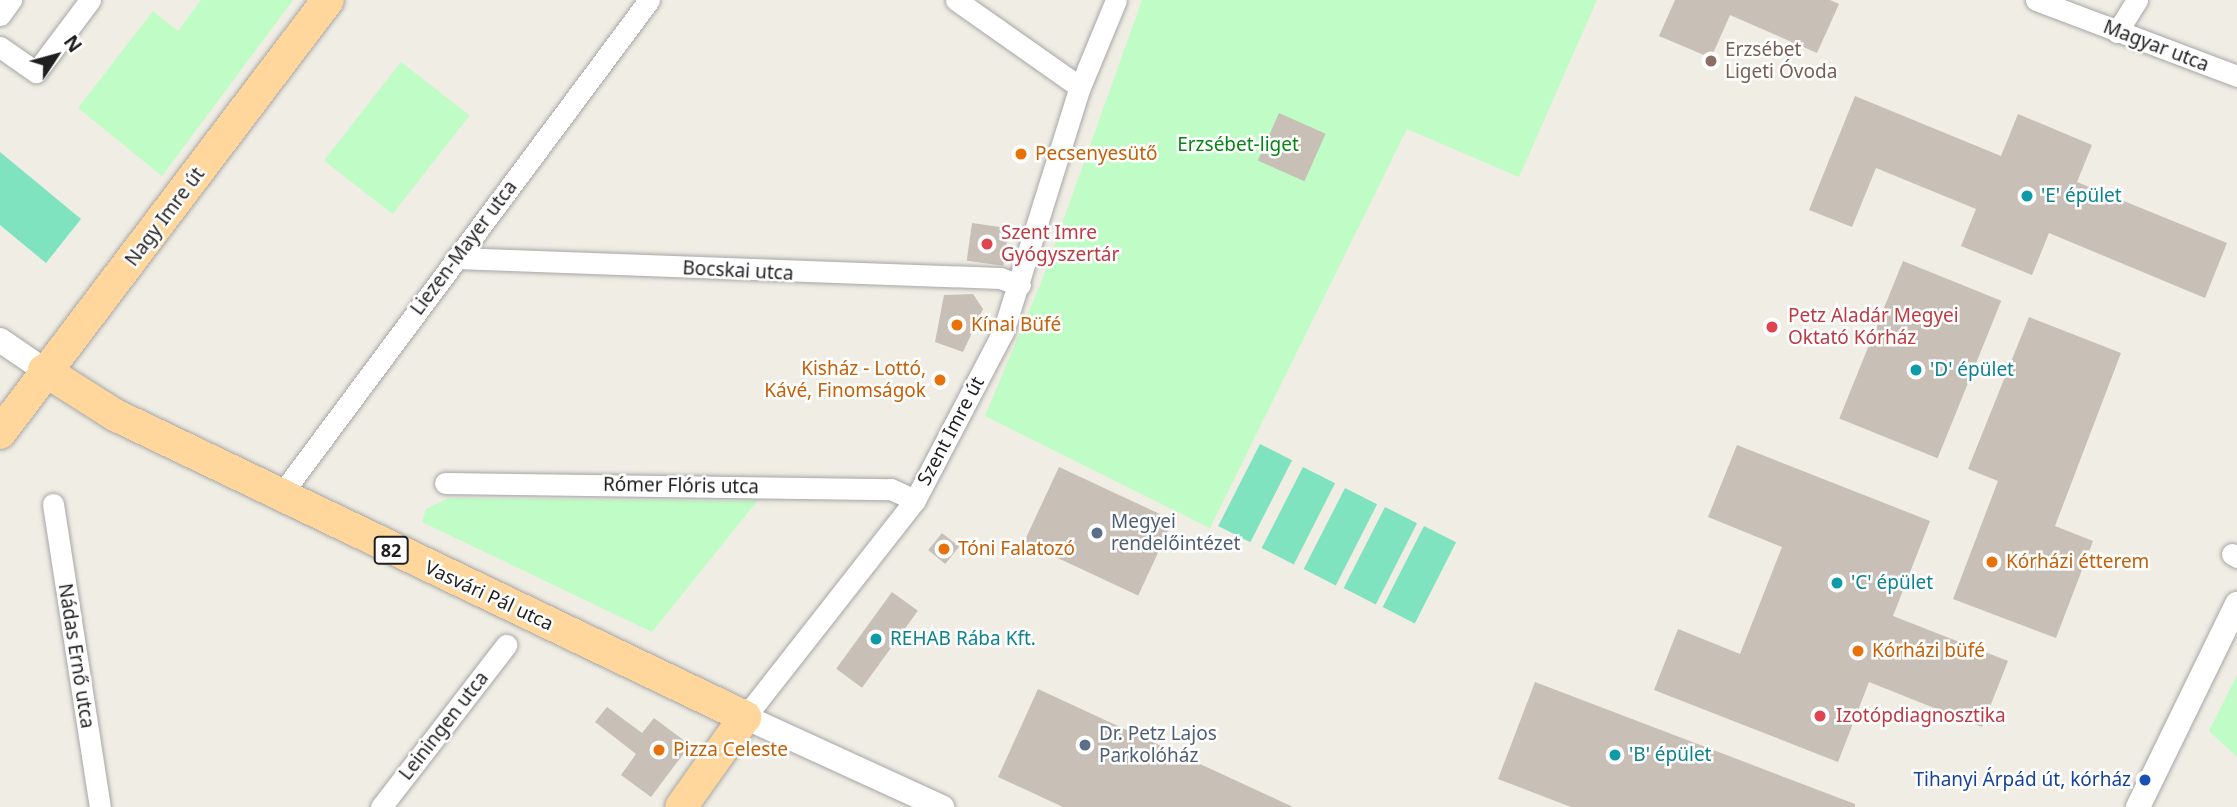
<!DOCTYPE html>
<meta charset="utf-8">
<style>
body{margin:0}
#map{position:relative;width:2237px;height:807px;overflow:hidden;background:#f0ede4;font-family:"Noto Sans",sans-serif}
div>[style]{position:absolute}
.park>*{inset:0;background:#bffcc6;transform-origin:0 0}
.pitch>*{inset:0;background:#7fe3bf;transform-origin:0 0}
.building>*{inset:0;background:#c8bfb7;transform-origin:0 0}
.roads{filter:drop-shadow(0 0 2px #a6a6a6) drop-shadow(0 0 2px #a6a6a6)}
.minor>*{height:21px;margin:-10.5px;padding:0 10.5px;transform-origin:10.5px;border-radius:10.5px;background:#fff}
.tertiary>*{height:24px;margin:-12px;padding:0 12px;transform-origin:12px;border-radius:12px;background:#fff}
.primary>*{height:32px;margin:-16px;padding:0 16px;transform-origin:16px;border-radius:16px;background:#ffd69b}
.dots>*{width:19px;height:19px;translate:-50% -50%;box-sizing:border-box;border:4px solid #fff;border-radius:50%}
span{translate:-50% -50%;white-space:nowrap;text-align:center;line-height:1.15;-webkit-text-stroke:5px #fff;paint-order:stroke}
.shield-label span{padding:2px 5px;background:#fff;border:2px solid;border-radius:5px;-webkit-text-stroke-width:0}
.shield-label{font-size:18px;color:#1f1f1f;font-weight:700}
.street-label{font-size:19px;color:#1f1f1f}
.education-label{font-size:19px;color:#785e54}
.left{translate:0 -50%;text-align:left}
.park-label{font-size:19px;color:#068414}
.food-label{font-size:19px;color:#c56008}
.right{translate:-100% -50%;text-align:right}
.culture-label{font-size:19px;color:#0d838f}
.health-label{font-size:19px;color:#be3a42}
.service-label{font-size:19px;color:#4e5e75}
.transit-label{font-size:19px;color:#164399}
.north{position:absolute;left:21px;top:21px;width:70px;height:70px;-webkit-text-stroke:5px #fff;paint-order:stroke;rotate:54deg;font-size:19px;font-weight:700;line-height:28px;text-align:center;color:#1f1f1f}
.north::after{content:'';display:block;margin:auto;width:24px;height:32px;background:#1f1f1f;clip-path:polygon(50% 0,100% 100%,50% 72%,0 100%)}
</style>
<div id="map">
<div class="park">
<i style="clip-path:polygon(201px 0,293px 0,162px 176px,78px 108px,153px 11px,178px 31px)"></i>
<i style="clip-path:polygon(1142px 0,1597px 0,1519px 177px,1407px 129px,1210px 528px,985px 416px,1042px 280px)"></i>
<i style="left:401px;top:62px;width:87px;height:125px;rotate:38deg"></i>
<i style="clip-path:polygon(449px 498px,740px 501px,758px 500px,652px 632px,422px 522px,426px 509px)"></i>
<i style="clip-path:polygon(2237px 675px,2237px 757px,2209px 731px)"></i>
</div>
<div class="pitch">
<i style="clip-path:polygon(0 152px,81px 219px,46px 263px,0 225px)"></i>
<i style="left:1260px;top:444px;width:36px;height:92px;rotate:27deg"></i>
<i style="left:1303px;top:467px;width:36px;height:91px;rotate:27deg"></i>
<i style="left:1345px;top:488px;width:36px;height:91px;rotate:27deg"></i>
<i style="left:1385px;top:507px;width:36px;height:91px;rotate:27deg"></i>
<i style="left:1424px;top:526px;width:36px;height:91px;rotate:27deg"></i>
</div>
<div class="building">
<i style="clip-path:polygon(1675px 0,1830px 0,1839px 4px,1817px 53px,1730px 15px,1711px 58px,1659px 36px)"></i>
<i style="clip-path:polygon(1855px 96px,2001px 156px,2018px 114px,2092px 145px,2077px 182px,2227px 243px,2205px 298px,2049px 233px,2032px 275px,1961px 246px,1976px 209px,1876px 168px,1852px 227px,1809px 210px)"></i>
<i style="left:1279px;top:113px;width:51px;height:52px;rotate:24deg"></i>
<i style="left:972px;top:223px;width:37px;height:38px;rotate:8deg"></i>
<i style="left:1903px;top:261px;width:106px;height:170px;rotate:22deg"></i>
<i style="clip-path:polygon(973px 294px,983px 309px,963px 352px,935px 342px,944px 295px)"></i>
<i style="clip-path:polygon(2029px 317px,2121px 353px,2055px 526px,2093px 541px,2056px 638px,1953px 599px,1998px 481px,1968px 469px)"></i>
<i style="clip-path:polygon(1737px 445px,1930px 521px,1893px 616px,2008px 661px,1982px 727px,1869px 682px,1838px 762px,1654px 690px,1678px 629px,1740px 654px,1782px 547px,1708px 517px)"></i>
<i style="left:1059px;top:467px;width:126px;height:83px;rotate:25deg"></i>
<i style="left:942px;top:533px;width:22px;height:22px;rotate:39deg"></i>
<i style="left:892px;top:592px;width:32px;height:95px;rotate:36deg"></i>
<i style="clip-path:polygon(1535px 682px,1855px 804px,1855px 807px,1571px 807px,1498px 779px)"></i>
<i style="clip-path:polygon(1038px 689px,1293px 807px,1063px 807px,998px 777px)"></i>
<i style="clip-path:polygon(607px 707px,642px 733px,654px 718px,690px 745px,651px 797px,621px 775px,636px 754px,595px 722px)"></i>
</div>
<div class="roads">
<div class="minor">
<i style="left:956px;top:0;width:151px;rotate:35.1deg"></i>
<i style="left:2036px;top:0;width:215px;rotate:20.7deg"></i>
<i style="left:0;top:15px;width:19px;rotate:-54deg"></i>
<i style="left:2117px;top:32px;width:38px;rotate:-58deg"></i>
<i style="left:0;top:47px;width:44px;rotate:34.8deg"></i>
<i style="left:36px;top:72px;width:90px;rotate:-53.1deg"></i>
<i style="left:456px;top:258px;width:544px;rotate:2.11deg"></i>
<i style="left:1000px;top:278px;width:21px;rotate:19deg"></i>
<i style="left:445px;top:483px;width:446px;rotate:0.8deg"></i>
<i style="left:891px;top:489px;width:26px;rotate:25deg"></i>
<i style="left:280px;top:496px;width:618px;rotate:-53.35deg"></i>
<i style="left:53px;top:504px;width:307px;rotate:81.2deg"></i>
<i style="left:2232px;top:554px;width:6px;rotate:31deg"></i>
<i style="left:745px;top:717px;width:276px;rotate:-51.9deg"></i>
<i style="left:915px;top:500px;width:190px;rotate:-62.4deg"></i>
<i style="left:1003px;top:332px;width:257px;rotate:-72.6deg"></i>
<i style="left:1080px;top:87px;width:94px;rotate:-67.5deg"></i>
<i style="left:381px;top:807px;width:205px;rotate:-52.3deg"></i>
</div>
<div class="tertiary">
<i style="left:0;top:340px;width:53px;rotate:34.3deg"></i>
<i style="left:745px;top:717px;width:217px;rotate:24.6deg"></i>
<i style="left:2138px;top:807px;width:226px;rotate:-64deg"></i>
</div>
<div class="primary">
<i style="left:44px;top:370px;width:84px;rotate:32.4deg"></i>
<i style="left:115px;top:415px;width:699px;rotate:25.61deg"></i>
<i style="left:745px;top:717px;width:110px;rotate:125.4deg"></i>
<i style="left:0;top:433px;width:543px;rotate:-52.86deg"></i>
</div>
</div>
<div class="dots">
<i style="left:1711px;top:61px;background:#8d6e63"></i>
<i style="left:1021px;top:154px;background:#e8710a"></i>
<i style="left:2027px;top:196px;background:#0f9aa8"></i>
<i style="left:987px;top:244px;background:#e0444e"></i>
<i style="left:957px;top:325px;background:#e8710a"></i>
<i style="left:1772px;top:327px;background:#e0444e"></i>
<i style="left:1916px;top:370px;background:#0f9aa8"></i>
<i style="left:940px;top:380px;background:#e8710a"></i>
<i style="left:1097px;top:533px;background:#5c6f8a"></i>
<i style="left:944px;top:549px;background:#e8710a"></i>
<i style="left:1992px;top:562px;background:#e8710a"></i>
<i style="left:1837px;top:583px;background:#0f9aa8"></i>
<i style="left:876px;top:639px;background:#0f9aa8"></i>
<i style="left:1858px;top:651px;background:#e8710a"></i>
<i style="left:1820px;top:716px;background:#e0444e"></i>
<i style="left:1085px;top:745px;background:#5c6f8a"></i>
<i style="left:659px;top:750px;background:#e8710a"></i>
<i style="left:1615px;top:755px;background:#0f9aa8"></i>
<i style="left:2145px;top:780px;background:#1a4fb4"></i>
</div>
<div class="shield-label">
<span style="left:391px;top:550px">82</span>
</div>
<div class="street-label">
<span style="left:2156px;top:46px;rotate:21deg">Magyar utca</span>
<span style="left:165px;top:217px;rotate:-53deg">Nagy Imre út</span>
<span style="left:464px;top:248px;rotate:-53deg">Liezen-Mayer utca</span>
<span style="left:738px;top:271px;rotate:3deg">Bocskai utca</span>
<span style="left:951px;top:431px;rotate:-62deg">Szent Imre út</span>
<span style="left:681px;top:486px;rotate:1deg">Rómer Flóris utca</span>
<span style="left:489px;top:596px;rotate:25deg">Vasvári Pál utca</span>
<span style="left:76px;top:656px;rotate:81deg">Nádas Ernő utca</span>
<span style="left:444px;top:726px;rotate:-52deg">Leiningen utca</span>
</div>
<div class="education-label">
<span class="left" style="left:1725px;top:61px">Erzsébet<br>Ligeti Óvoda</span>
</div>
<div class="park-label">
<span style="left:1238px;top:145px">Erzsébet-liget</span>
</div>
<div class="food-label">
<span class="left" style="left:1035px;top:154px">Pecsenyesütő</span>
<span class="left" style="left:971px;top:325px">Kínai Büfé</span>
<span class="right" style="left:926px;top:380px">Kisház - Lottó,<br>Kávé, Finomságok</span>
<span class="left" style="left:958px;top:549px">Tóni Falatozó</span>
<span class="left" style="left:2006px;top:562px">Kórházi étterem</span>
<span class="left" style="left:1872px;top:651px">Kórházi büfé</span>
<span class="left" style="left:673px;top:750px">Pizza Celeste</span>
</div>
<div class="culture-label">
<span class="left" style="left:2041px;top:196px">'E' épület</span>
<span class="left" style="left:1930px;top:370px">'D' épület</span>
<span class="left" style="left:1851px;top:583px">'C' épület</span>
<span class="left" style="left:890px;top:639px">REHAB Rába Kft.</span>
<span class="left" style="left:1629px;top:755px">'B' épület</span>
</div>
<div class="health-label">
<span class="left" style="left:1001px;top:244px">Szent Imre<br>Gyógyszertár</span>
<span class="left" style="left:1788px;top:327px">Petz Aladár Megyei<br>Oktató Kórház</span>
<span class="left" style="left:1836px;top:716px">Izotópdiagnosztika</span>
</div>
<div class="service-label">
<span class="left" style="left:1111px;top:533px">Megyei<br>rendelőintézet</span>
<span class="left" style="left:1099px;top:745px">Dr. Petz Lajos<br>Parkolóház</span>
</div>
<div class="transit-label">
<span class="right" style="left:2131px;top:780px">Tihanyi Árpád út, kórház</span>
</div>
<div class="north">N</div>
</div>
